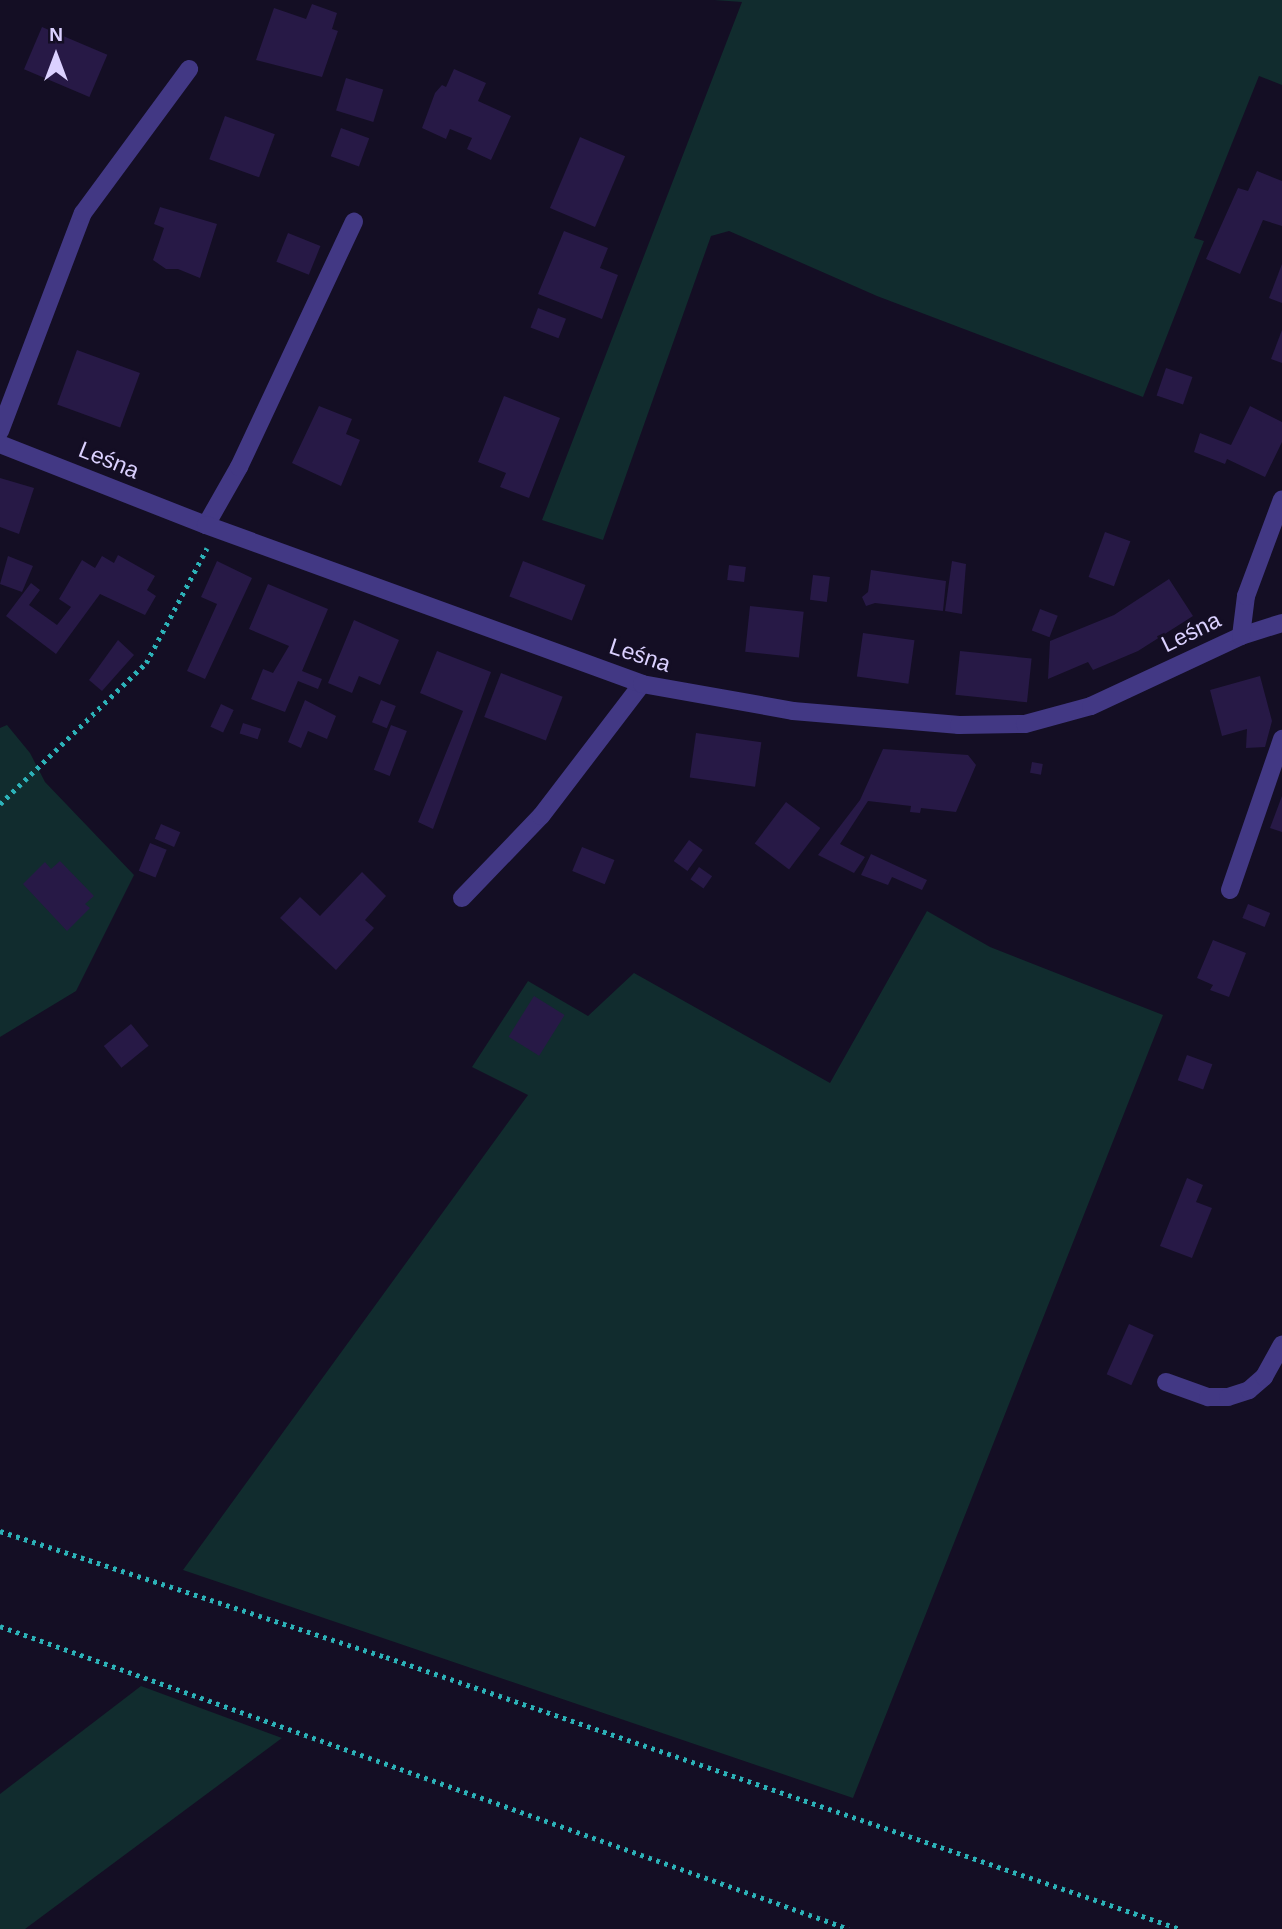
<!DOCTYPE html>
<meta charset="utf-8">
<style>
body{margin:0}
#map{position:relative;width:1282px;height:1929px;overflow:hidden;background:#140e24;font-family:Arial,sans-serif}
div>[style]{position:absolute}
.green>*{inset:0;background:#112c2e}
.building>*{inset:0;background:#271946;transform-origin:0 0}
.path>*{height:4.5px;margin-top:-2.25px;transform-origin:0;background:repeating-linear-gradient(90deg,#2cb2b8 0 3.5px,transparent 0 8.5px)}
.service>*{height:18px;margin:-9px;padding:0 9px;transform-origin:9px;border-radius:9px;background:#423884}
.minor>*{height:18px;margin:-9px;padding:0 9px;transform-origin:9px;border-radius:9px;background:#423884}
span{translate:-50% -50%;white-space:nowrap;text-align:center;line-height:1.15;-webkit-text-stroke:6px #140e24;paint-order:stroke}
.street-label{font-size:23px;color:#dbd1ff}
.north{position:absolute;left:21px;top:21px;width:70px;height:70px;-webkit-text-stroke:5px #140e24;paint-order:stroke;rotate:0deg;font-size:19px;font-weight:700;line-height:28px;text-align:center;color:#dbd1ff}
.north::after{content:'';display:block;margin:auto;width:24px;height:32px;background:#dbd1ff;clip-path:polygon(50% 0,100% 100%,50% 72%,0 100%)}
</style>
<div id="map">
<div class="green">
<i style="clip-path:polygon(714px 0,1282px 0,1282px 85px,1259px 76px,1194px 238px,1204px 241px,1143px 397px,877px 296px,729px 231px,711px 236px,603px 540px,542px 520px,742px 2px)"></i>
<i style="clip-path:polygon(7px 725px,30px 753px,45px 782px,134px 875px,76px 991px,0 1037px,0 728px)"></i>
<i style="clip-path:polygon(927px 911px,990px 947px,1163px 1015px,853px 1798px,183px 1570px,528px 1095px,472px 1067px,528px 981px,588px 1016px,634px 973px,830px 1083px)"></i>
<i style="clip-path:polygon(141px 1686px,282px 1738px,25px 1929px,0 1929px,0 1794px)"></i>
</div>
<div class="building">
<i style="clip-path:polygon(312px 4px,337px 13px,332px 29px,338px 31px,322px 77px,256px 60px,274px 8px,306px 19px)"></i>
<i style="left:42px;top:27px;width:71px;height:46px;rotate:23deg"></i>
<i style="clip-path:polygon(454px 69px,486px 83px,478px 101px,511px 116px,491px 160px,467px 149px,472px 138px,450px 129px,446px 139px,422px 128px,435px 93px,442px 85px,446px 87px)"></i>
<i style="left:346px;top:78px;width:39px;height:34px;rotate:17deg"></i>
<i style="left:225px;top:116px;width:53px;height:46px;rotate:20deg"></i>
<i style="left:341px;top:128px;width:30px;height:30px;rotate:20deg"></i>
<i style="left:580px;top:137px;width:49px;height:77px;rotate:23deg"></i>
<i style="clip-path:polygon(1257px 171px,1282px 181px,1282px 226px,1263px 220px,1240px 274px,1206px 259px,1238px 188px,1248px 191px)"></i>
<i style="clip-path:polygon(160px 207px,217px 224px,200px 278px,178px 269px,166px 269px,153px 260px,164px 228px,154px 224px)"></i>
<i style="clip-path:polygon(564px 231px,608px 248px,600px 268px,618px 275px,602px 319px,538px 294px)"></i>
<i style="left:288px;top:233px;width:35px;height:31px;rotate:22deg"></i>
<i style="clip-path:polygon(1282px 264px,1282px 303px,1269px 298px)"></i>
<i style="left:538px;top:308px;width:30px;height:21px;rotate:21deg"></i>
<i style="clip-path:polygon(1282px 330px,1282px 363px,1271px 359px)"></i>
<i style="left:77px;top:350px;width:67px;height:58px;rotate:20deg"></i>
<i style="left:1166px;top:368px;width:28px;height:29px;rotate:19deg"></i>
<i style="clip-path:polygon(504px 396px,560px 418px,529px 498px,500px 487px,506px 473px,478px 462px)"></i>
<i style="clip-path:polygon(319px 406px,352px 419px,346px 434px,360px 440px,341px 486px,292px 463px)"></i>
<i style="clip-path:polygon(1250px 406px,1282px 422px,1282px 442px,1265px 477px,1227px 459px,1225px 464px,1194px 452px,1200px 433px,1231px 445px)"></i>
<i style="clip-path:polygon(0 478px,34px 488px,19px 534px,0 527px)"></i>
<i style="left:1105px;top:532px;width:27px;height:48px;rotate:20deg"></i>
<i style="clip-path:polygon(118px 555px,155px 576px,147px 590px,156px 596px,145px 615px,100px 594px,56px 654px,6px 616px,31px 583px,40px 590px,29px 605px,57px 625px,71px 607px,59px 599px,82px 560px,95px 568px,102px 556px,114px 563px)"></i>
<i style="clip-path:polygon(8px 556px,33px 566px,22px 592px,0 584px)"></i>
<i style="clip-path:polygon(217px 561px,252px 578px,205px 679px,187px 671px,217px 604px,201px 597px)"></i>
<i style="left:523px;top:561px;width:67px;height:38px;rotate:21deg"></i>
<i style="clip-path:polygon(952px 561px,966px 564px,962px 614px,945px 611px)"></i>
<i style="left:729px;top:565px;width:17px;height:15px;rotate:7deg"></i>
<i style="clip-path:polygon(871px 570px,946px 581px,943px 611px,875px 603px,866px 606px,862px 597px,868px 592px)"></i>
<i style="left:813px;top:575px;width:17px;height:25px;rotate:7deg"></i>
<i style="clip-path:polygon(1169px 579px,1193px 616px,1138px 651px,1093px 670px,1088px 662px,1048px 679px,1050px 641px,1114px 615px)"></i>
<i style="clip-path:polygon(268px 584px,328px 609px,302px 671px,322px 679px,318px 689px,298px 681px,285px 712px,251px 699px,263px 669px,273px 673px,289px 646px,249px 629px)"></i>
<i style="left:750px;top:606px;width:54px;height:46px;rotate:6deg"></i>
<i style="left:1040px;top:609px;width:19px;height:23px;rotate:21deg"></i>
<i style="clip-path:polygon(354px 620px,399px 640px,380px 685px,359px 676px,352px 693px,328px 683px)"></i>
<i style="left:863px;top:633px;width:52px;height:44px;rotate:8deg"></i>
<i style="clip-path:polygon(118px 640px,134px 655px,102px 691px,89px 680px)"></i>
<i style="clip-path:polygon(437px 651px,491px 672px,433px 829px,418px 822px,463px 711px,420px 693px)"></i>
<i style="left:960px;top:651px;width:72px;height:44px;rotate:6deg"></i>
<i style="left:501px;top:673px;width:66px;height:47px;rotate:21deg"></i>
<i style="clip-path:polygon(1260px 676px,1272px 721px,1265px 747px,1246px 748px,1247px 729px,1222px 736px,1210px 690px)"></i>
<i style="clip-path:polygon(305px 700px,336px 716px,327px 739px,308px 731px,301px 748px,288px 742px)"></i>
<i style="left:381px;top:700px;width:16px;height:24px;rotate:22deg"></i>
<i style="left:221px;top:704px;width:14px;height:25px;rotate:25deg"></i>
<i style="left:243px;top:723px;width:19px;height:11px;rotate:18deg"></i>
<i style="left:391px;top:725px;width:17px;height:48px;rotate:21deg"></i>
<i style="left:696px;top:733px;width:66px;height:45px;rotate:8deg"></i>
<i style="clip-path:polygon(883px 749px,968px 755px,976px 765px,956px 812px,921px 808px,920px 813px,910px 812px,911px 806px,868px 801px,840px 844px,865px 857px,854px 873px,818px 855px,860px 800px)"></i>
<i style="left:1032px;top:762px;width:11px;height:11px;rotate:10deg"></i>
<i style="clip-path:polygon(1282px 796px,1282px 832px,1270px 828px)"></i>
<i style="left:786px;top:802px;width:43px;height:52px;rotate:37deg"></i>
<i style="left:161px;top:824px;width:21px;height:16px;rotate:23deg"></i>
<i style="left:689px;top:840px;width:17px;height:26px;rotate:36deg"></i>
<i style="left:150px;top:843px;width:18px;height:30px;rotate:22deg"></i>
<i style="left:582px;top:847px;width:35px;height:26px;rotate:22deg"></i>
<i style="clip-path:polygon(871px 854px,927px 880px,922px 890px,892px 877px,888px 885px,861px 875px)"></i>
<i style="clip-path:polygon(60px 861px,94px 896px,85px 904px,90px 908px,67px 931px,23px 884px,45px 862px,51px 869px)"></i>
<i style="left:699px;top:867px;width:16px;height:15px;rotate:35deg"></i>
<i style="clip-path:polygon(362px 872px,386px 896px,365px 920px,374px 928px,336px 970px,280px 918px,300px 897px,320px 916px)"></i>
<i style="left:1248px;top:904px;width:24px;height:15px;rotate:22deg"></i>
<i style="clip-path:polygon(1213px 940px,1246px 953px,1229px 997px,1210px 990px,1213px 985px,1197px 978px)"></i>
<i style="left:534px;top:996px;width:36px;height:48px;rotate:32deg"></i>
<i style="left:131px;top:1024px;width:28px;height:35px;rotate:51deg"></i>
<i style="left:1187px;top:1055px;width:27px;height:27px;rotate:20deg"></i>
<i style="clip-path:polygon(1187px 1178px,1203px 1185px,1196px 1202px,1212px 1208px,1192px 1258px,1160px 1246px)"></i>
<i style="left:1129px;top:1324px;width:27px;height:55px;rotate:24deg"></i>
</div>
<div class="path">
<i style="left:0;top:804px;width:203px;rotate:-44deg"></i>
<i style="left:146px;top:663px;width:130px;rotate:-62.1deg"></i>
<i style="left:0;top:1531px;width:406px;rotate:18.1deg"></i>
<i style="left:386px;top:1657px;width:839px;rotate:18.91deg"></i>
<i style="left:0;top:1626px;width:901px;rotate:19.64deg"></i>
</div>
<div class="service">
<i style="left:0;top:431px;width:233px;rotate:-69.2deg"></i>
<i style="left:83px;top:213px;width:179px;rotate:-53.6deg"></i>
<i style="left:206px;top:525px;width:67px;rotate:-60.4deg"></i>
<i style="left:239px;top:467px;width:271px;rotate:-64.9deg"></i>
<i style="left:1230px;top:890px;width:160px;rotate:-71deg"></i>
<i style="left:462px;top:898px;width:114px;rotate:-46.1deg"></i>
<i style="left:541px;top:816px;width:166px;rotate:-52.6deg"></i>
<i style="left:1166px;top:1382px;width:45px;rotate:19.7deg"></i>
<i style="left:1208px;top:1397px;width:20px"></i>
<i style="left:1228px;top:1397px;width:22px;rotate:-18deg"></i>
<i style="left:1249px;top:1390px;width:20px;rotate:-41deg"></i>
<i style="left:1264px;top:1377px;width:37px;rotate:-61deg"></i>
</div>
<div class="minor">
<i style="left:0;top:444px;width:221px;rotate:21.5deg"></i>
<i style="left:206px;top:525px;width:464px;rotate:20deg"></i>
<i style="left:642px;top:684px;width:153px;rotate:10.1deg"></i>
<i style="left:793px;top:711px;width:167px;rotate:4.8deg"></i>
<i style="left:959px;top:725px;width:66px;rotate:-0.9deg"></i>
<i style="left:1025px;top:724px;width:68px;rotate:-15.3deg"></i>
<i style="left:1091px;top:706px;width:166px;rotate:-25deg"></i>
<i style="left:1241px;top:636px;width:43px;rotate:-17.6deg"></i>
<i style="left:1241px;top:636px;width:40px;rotate:-82.9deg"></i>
<i style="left:1246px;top:596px;width:103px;rotate:-69.6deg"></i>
</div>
<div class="street-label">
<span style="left:109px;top:460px;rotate:22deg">Leśna</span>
<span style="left:1191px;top:632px;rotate:-26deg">Leśna</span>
<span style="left:640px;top:655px;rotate:18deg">Leśna</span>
</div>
<div class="north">N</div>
</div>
